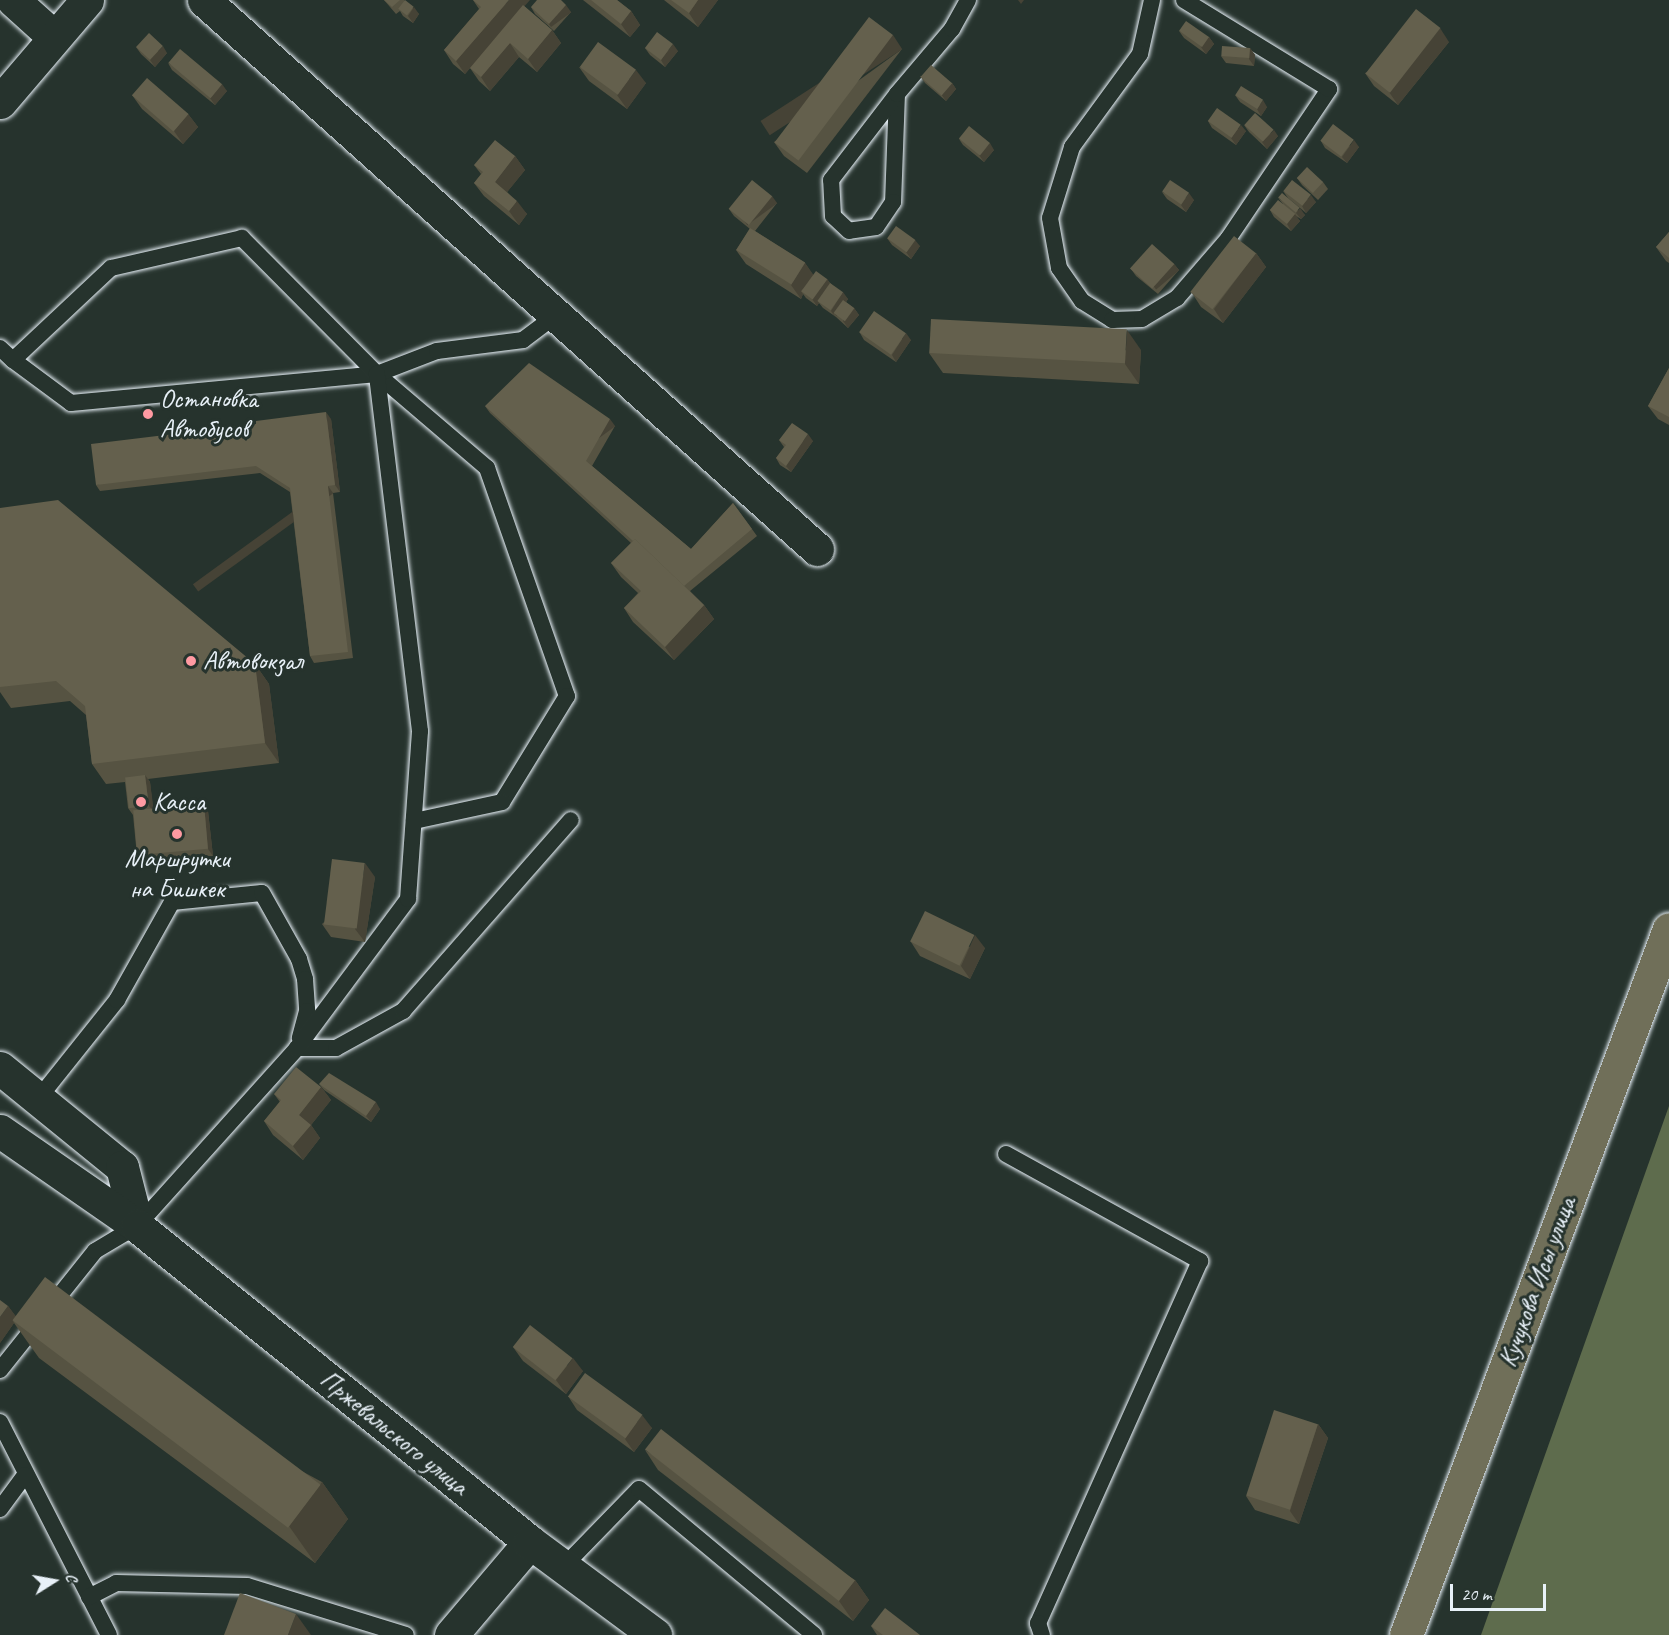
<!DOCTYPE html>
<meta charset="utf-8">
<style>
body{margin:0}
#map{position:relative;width:1669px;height:1635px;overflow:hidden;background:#26332d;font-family:Caveat,sans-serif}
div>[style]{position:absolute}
.green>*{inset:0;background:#5e6c4d}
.roads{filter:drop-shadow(0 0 2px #e8f1f8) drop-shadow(0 0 2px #e8f1f8)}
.service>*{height:16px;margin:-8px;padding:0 8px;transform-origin:8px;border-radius:8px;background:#26332d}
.minor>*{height:33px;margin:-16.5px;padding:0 16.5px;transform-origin:16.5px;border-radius:16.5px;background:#26332d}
.secondary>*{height:33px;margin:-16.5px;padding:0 16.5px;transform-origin:16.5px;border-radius:16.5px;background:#26332d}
.primary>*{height:33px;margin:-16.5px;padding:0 16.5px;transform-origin:16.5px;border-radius:16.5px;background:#706f59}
.wall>*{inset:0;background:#565342}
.shaded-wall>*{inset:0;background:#464336;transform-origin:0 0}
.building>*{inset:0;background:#64604d;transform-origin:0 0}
.dots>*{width:16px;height:16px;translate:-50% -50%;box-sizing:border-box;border:3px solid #26332d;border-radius:50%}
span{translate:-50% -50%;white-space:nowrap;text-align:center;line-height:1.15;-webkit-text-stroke:6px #26332d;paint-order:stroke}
.poi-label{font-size:26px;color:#e8f1f8}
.left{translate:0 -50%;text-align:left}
.street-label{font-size:26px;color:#e8f1f8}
.north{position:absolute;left:24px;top:1551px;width:60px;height:60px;-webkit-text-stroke:4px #26332d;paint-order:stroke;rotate:79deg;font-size:16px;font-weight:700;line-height:24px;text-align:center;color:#e8f1f8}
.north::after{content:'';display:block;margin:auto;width:21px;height:27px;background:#e8f1f8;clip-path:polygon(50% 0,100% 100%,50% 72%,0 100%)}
.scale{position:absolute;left:1450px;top:1584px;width:96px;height:27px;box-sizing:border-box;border:3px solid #e8f1f8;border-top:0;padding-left:8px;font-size:18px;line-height:21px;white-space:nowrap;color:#e8f1f8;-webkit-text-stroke:4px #26332d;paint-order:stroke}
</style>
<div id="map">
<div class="green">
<i style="clip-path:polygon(1669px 1106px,1669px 1635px,1481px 1635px)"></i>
</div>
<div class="roads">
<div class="service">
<i style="left:1152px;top:0;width:55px;rotate:102.5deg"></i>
<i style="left:1140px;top:54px;width:115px;rotate:126.2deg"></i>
<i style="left:1072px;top:147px;width:74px;rotate:107.2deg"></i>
<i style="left:1050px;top:218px;width:51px;rotate:79.8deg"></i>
<i style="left:1059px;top:268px;width:40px;rotate:55.1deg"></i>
<i style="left:1082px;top:301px;width:36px;rotate:32deg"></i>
<i style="left:1112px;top:320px;width:30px;rotate:-2deg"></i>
<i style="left:1142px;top:319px;width:41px;rotate:-31deg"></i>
<i style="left:1177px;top:298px;width:78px;rotate:-49.2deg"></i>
<i style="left:1228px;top:239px;width:181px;rotate:-56deg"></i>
<i style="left:1329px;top:89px;width:170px;rotate:-148.5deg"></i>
<i style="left:897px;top:94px;width:108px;rotate:92.1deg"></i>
<i style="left:893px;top:202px;width:30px;rotate:124deg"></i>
<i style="left:876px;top:227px;width:27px;rotate:172deg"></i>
<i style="left:849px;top:231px;width:22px;rotate:-137deg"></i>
<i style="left:833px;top:216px;width:36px;rotate:-93deg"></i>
<i style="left:831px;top:180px;width:108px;rotate:-52.5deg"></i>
<i style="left:897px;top:94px;width:85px;rotate:-49.8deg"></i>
<i style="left:952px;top:29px;width:33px;rotate:-61deg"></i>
<i style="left:0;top:348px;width:18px;rotate:43deg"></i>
<i style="left:13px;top:360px;width:72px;rotate:36.6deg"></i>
<i style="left:71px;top:403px;width:307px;rotate:-5.4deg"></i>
<i style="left:377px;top:374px;width:192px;rotate:-134.8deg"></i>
<i style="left:242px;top:238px;width:134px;rotate:167.1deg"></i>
<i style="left:111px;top:268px;width:134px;rotate:136.8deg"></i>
<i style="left:377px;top:374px;width:145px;rotate:40.5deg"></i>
<i style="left:487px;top:468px;width:242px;rotate:70.7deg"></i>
<i style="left:567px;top:696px;width:124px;rotate:121.5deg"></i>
<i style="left:502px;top:802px;width:90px;rotate:167.8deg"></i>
<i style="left:377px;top:374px;width:64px;rotate:-21deg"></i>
<i style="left:437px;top:351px;width:87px;rotate:-7.3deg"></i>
<i style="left:523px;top:340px;width:41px;rotate:-37.1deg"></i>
<i style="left:297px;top:1048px;width:39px"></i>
<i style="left:336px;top:1048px;width:77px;rotate:-28.9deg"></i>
<i style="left:403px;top:1011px;width:254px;rotate:-48.7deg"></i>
<i style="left:38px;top:1099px;width:127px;rotate:-51.4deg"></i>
<i style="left:117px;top:1000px;width:112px;rotate:-60.7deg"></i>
<i style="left:172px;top:902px;width:90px;rotate:-5.7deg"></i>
<i style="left:262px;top:893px;width:76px;rotate:60.7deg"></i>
<i style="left:299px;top:959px;width:21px;rotate:73deg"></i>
<i style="left:305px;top:979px;width:32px;rotate:86deg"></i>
<i style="left:307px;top:1011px;width:28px;rotate:105deg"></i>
<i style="left:1006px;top:1154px;width:222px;rotate:28.9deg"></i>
<i style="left:1200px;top:1261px;width:397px;rotate:114.1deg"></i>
<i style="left:1038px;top:1623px;width:13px;rotate:72deg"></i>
<i style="left:0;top:1370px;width:152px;rotate:-51.4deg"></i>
<i style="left:95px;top:1251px;width:49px;rotate:-30.8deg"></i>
<i style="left:137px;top:1226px;width:239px;rotate:-48deg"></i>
<i style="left:297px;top:1048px;width:186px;rotate:-53.3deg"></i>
<i style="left:408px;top:899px;width:168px;rotate:-85.9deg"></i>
<i style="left:420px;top:731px;width:360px;rotate:-96.9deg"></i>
<i style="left:0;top:1422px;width:239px;rotate:62.9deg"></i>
<i style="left:0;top:1509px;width:42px;rotate:-53.7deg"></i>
<i style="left:564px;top:1566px;width:107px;rotate:-45.8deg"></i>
<i style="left:639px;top:1489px;width:228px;rotate:39.8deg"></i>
<i style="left:89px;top:1597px;width:30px;rotate:-27deg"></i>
<i style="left:116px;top:1583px;width:131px;rotate:1.3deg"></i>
<i style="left:247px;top:1586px;width:166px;rotate:17.1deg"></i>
</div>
<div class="minor">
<i style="left:13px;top:0;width:54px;rotate:42deg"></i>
<i style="left:204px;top:0;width:823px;rotate:41.85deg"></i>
<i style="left:0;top:102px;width:134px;rotate:-49.5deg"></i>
<i style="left:451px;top:1635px;width:122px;rotate:-49.7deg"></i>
</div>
<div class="secondary">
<i style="left:0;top:1068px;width:157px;rotate:39.1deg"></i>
<i style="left:122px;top:1167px;width:61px;rotate:75.7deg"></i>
<i style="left:0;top:1131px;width:167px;rotate:34.7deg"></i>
<i style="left:137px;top:1226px;width:504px;rotate:38.8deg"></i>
<i style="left:530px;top:1542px;width:156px;rotate:36.6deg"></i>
</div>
<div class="primary">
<i style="left:1406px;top:1635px;width:753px;rotate:-69.57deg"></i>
</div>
</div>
<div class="wall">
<i style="clip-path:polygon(384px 0,404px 0,419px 14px,413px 23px,403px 16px,400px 11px,396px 14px)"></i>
<i style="clip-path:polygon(473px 0,524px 6px,552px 30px,561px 43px,537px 72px,519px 57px,490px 91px,479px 81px,470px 68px,465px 74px,453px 64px,444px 50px,479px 9px)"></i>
<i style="clip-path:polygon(583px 0,617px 0,631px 11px,640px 25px,630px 37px)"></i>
<i style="clip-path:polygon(664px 0,718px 0,698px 27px)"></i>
<i style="clip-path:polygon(531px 7px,571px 12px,554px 31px,535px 14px)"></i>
<i style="clip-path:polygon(1179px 31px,1209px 37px,1214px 44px,1206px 54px,1184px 38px)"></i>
<i style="clip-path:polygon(1449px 42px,1398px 105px,1374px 86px,1365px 73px)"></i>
<i style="clip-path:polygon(136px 47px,167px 53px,155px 67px,141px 54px)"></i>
<i style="clip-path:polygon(645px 48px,678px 51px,665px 67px,650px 55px)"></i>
<i style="clip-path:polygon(1250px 48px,1255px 55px,1254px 66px,1226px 63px,1221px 56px)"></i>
<i style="clip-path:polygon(902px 49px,807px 173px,784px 156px,774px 142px)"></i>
<i style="clip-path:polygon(168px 63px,227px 91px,215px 105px,172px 70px)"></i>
<i style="clip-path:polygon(579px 67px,646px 83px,627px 109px,589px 81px)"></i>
<i style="clip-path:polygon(920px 76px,952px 83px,956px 89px,946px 101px,925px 83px)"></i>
<i style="clip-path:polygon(132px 95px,188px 114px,198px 127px,183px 144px,142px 109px)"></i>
<i style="clip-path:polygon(1235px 95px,1267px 107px,1261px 116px,1240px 102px)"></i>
<i style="clip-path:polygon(1208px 121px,1246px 131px,1236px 145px,1212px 128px)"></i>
<i style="clip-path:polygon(1244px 125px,1278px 136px,1267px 149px,1249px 132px)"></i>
<i style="clip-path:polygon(959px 139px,994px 150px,984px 162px,963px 145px)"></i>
<i style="clip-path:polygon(1321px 141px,1359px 147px,1347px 163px,1325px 148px)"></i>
<i style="clip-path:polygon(515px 156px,525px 170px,507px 192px,527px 214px,519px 225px,484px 196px,474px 183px,481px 174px,474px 165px)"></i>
<i style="clip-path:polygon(1297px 178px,1323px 182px,1328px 189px,1318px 200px,1302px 185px)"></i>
<i style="clip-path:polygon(1283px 191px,1316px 202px,1306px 213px,1288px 198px)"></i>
<i style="clip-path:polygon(1162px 192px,1194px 200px,1186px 212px,1167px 199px)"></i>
<i style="clip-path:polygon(1278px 198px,1305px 215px,1301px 219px,1296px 216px,1300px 221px,1291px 231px,1274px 217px,1270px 210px,1283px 204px)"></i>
<i style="clip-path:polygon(777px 203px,755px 231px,805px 263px,813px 275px,827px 279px,830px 283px,848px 299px,846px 302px,854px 308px,859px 315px,848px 328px,836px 317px,823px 308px,819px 303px,817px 306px,806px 298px,803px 294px,801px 299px,746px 264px,736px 250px,750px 229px,734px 216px,729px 209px)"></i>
<i style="clip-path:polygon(1669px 232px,1669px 263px,1666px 261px,1656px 247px)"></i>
<i style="clip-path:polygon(887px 238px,920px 246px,911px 259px,892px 245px)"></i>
<i style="clip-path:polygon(1256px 253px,1266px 267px,1223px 323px,1201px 307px,1192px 293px)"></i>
<i style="clip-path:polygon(1174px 264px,1179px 270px,1158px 294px,1136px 276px,1131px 269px)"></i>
<i style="clip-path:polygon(860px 333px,911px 340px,896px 362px,864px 340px)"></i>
<i style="clip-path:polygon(1141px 350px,1139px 384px,943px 373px,929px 353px)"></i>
<i style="clip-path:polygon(1669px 368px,1669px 425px,1658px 419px,1648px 406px)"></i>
<i style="clip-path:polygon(485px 406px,615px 426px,592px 466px,691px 549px,733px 503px,757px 536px,690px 591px,704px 605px,714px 619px,674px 660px,633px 622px,624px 608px,638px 593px,621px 577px,611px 563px,631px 543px,490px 413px)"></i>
<i style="clip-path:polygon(331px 419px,340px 492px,333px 493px,353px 658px,314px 663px,310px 656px,290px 492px,260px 473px,100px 491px,96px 485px)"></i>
<i style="clip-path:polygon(779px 440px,813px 441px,791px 472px,780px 465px,776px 458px,784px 447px)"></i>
<i style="clip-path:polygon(0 508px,255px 664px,269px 684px,279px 763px,148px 779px,150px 782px,153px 809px,208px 811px,213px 856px,142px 863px,137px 856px,133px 815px,128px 808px,125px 782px,106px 784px,92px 764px,86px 715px,70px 701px,11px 708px,0 692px)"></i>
<i style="clip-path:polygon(375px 877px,365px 942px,331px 937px,322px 924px)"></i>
<i style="clip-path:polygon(911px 942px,985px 948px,970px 979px,920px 956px)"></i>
<i style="clip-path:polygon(319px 1084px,380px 1109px,371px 1122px,324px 1090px)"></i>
<i style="clip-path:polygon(321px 1087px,331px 1100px,311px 1125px,320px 1138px,303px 1160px,273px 1135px,264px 1121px,280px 1102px,274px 1094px)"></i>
<i style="clip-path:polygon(8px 1306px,16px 1317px,322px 1482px,348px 1519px,315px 1563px,39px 1358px,14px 1323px,0 1343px)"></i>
<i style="clip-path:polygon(513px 1347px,583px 1371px,566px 1394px,523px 1361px)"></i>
<i style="clip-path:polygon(568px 1396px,652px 1428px,634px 1452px,577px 1410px)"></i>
<i style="clip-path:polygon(1318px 1424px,1328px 1438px,1299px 1524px,1255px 1510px,1246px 1496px)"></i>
<i style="clip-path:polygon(645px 1450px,855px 1580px,869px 1600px,853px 1621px,658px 1470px)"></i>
<i style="clip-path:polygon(871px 1626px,920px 1635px,877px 1635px)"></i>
</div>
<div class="shaded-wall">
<i style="clip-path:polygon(509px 0,530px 0,465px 74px,456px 61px)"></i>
<i style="clip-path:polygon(698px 0,718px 0,698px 27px,689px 13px)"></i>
<i style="clip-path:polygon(1018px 0,1024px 0,1021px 4px)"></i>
<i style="left:566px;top:5px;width:9px;height:25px;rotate:54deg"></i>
<i style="clip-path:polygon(414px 7px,419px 14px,413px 23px,408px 16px)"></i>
<i style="clip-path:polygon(631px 11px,640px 25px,630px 37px,621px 24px)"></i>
<i style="clip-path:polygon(1440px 28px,1449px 42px,1398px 105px,1389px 92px)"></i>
<i style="clip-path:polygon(552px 30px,561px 43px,537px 72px,528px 59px)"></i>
<i style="left:893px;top:35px;width:17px;height:158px;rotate:57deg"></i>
<i style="clip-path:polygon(1209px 37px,1214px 44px,1206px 54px,1201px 47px)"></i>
<i style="clip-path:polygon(510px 43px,519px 57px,490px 91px,481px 77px)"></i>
<i style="clip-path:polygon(673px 44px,678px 51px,665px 67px,661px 60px)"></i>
<i style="clip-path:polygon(163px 46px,167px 53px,155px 67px,150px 60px)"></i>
<i style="clip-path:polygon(1250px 48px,1255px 55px,1254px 66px,1249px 59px)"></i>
<i style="clip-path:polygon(636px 70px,646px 83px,627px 109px,617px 95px)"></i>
<i style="clip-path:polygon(952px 83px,956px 89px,946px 101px,941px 94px)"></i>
<i style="clip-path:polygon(222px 84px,227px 91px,215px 105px,210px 98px)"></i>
<i style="clip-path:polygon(1263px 100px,1267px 107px,1261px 116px,1257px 109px)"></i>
<i style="clip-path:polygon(188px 114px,198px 127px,183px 144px,174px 131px)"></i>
<i style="clip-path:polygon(1241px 125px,1246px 131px,1236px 145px,1231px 138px)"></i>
<i style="clip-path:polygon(1274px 130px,1278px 136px,1267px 149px,1262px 142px)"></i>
<i style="clip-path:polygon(1354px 140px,1359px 147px,1347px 163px,1342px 157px)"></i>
<i style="clip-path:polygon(990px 143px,994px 150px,984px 162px,979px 155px)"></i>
<i style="clip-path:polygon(515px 156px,525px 170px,504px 196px,495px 182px)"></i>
<i style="clip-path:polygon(1189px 193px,1194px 200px,1186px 212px,1181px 205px)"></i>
<i style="clip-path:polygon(1311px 195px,1316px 202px,1306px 213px,1302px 206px)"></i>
<i style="left:772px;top:196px;width:9px;height:37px;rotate:54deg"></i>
<i style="clip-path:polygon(517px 201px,527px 214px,519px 225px,509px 211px)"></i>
<i style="clip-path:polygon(1300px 208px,1305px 215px,1301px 219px,1296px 213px)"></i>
<i style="clip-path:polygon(1295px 214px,1300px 221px,1291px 231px,1287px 224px)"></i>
<i style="clip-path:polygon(915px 240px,920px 246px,911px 259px,906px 252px)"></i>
<i style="clip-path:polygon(1256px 253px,1266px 267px,1223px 323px,1214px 309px)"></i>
<i style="clip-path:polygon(805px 263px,815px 277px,801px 291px,803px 294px,801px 299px,791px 285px)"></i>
<i style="left:1174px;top:264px;width:8px;height:30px;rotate:50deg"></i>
<i style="clip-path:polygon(827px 279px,832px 286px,818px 301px,819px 303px,817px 306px,812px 299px)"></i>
<i style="clip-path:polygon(843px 292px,848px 299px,837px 316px,833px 313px,836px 318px,831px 311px)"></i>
<i style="clip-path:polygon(854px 308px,859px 315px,848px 328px,843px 321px)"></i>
<i style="clip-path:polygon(1127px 330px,1141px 350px,1139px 384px,1125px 364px)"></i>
<i style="clip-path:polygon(906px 333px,911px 340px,896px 362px,892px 355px)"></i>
<i style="clip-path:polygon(326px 412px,331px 419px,340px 492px,335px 485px)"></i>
<i style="left:610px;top:419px;width:9px;height:48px;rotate:54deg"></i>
<i style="clip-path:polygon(808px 434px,813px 441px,791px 472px,786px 466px)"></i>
<i style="left:328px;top:486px;width:9px;height:167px;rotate:54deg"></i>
<i style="clip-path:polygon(704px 605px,714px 619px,674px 660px,665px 647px)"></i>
<i style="clip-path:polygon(255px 664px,269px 684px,279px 763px,265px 743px)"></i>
<i style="clip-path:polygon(145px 775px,150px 782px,154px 812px,149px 806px)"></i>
<i style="clip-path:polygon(204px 804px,208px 811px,213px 856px,208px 849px)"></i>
<i style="clip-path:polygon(365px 863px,375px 877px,365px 942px,355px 929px)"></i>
<i style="clip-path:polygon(975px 935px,985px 948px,970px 979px,961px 966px)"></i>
<i style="clip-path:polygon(321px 1087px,331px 1100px,311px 1125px,320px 1138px,303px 1160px,293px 1146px,299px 1115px)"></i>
<i style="clip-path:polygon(376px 1102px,380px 1109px,371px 1122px,366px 1116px)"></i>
<i style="clip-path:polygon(8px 1306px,18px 1319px,13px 1321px,14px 1323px,0 1343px,0 1317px)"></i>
<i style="clip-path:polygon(573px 1358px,583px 1371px,566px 1394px,556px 1380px)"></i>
<i style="clip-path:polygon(642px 1415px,652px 1428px,634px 1452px,625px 1439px)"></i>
<i style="clip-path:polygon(1318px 1424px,1328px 1438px,1299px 1524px,1290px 1511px)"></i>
<i style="clip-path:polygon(322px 1482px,348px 1519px,315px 1563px,289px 1526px)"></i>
<i style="clip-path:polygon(855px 1580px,869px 1600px,853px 1621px,839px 1601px)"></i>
<i style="clip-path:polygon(296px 1614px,311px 1635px,288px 1635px)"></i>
</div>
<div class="building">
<i style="clip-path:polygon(384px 0,400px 0,392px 7px)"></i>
<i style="left:405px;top:0;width:11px;height:11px;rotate:38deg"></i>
<i style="clip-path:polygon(473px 0,509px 0,456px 61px,444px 50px,481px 7px)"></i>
<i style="clip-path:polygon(537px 0,561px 0,566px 5px,549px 24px,531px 7px)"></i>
<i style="clip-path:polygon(591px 0,617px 0,631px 11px,621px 24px)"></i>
<i style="clip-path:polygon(671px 0,698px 0,689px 13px)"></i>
<i style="clip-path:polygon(523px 5px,552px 30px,528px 59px,510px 43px,481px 77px,470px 68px)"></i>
<i style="left:1416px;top:9px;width:31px;height:82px;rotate:38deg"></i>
<i style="left:869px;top:17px;width:30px;height:157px;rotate:37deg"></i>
<i style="left:1186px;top:21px;width:28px;height:12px;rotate:35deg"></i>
<i style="left:657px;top:32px;width:20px;height:20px;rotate:37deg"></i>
<i style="left:149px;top:33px;width:19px;height:19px;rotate:43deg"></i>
<i style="left:598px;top:42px;width:47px;height:31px;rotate:36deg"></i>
<i style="left:1222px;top:46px;width:28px;height:10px;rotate:4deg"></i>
<i style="left:180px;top:49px;width:55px;height:18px;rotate:40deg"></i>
<i style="left:931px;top:65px;width:28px;height:16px;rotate:41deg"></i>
<i style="left:147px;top:78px;width:55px;height:23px;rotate:41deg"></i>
<i style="left:1241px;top:86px;width:26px;height:11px;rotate:32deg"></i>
<i style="left:1217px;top:108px;width:29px;height:16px;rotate:35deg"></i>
<i style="left:1255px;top:113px;width:25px;height:16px;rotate:42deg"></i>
<i style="left:1333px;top:124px;width:26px;height:21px;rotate:37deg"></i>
<i style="left:969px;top:126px;width:27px;height:16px;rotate:39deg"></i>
<i style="clip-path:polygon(495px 140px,515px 156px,495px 182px,517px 201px,509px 211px,474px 183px,483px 172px,474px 165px)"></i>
<i style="left:1307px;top:167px;width:22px;height:15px;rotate:43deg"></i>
<i style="left:752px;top:180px;width:26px;height:37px;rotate:39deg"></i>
<i style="left:1170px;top:180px;width:23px;height:14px;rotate:34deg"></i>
<i style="left:1292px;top:180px;width:24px;height:14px;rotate:38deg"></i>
<i style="left:1282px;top:193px;width:23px;height:6px;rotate:40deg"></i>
<i style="left:1278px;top:200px;width:22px;height:13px;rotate:39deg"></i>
<i style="left:896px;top:226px;width:24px;height:15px;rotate:36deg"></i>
<i style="left:750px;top:228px;width:65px;height:26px;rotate:32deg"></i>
<i style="clip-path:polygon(1669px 232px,1669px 258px,1656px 247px)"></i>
<i style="left:1234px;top:236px;width:28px;height:71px;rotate:38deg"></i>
<i style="left:1152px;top:244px;width:30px;height:33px;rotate:42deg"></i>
<i style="left:816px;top:271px;width:14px;height:25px;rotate:36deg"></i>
<i style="left:830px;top:283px;width:16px;height:22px;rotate:35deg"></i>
<i style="left:843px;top:300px;width:14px;height:16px;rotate:36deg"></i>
<i style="left:874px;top:311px;width:39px;height:26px;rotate:35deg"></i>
<i style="left:931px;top:319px;width:196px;height:34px;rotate:3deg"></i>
<i style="clip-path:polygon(529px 363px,610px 419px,586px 461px,691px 549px,733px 503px,752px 529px,684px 586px,635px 539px,633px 541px,485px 406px)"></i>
<i style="clip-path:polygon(1669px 368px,1669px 417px,1648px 406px)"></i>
<i style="clip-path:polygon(326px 412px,335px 485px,328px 486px,348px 652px,310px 656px,290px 488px,256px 466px,96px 485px,91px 444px,256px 424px,256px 421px)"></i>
<i style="clip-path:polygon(792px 423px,808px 434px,786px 466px,776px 458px,786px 445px,779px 440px)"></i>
<i style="clip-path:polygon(58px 500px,255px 664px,265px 743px,92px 764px,85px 706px,56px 681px,0 687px,0 508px)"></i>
<i style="clip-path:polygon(635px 539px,704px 605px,665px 647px,624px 608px,641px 591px,611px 563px)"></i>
<i style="left:145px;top:775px;width:31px;height:20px;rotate:83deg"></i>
<i style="left:204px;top:804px;width:45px;height:71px;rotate:85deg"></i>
<i style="left:332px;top:859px;width:33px;height:66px;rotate:7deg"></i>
<i style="left:925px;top:911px;width:55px;height:34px;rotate:26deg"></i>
<i style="clip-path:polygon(296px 1067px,321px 1087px,299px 1115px,311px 1125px,293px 1146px,264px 1121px,281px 1100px,274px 1094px)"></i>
<i style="clip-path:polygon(329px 1073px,376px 1102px,366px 1116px,319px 1084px)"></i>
<i style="left:45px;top:1277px;width:345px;height:54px;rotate:37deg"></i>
<i style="clip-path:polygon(0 1300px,8px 1306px,0 1317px)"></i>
<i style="left:530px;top:1325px;width:54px;height:28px;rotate:38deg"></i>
<i style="left:585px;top:1373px;width:71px;height:29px;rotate:36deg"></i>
<i style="left:1274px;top:1410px;width:46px;height:90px;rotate:18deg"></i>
<i style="left:661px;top:1429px;width:246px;height:26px;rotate:38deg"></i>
<i style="clip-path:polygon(240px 1593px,296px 1614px,288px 1635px,224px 1635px)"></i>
<i style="clip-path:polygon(885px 1608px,920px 1635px,883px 1635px,871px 1626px)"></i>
</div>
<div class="dots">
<i style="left:148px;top:414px;background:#ff9aa2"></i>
<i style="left:191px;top:661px;background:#ff9aa2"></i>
<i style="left:141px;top:802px;background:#ff9aa2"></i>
<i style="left:177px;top:834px;background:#ff9aa2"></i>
</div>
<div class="poi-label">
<span class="left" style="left:160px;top:414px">Остановка<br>Автобусов</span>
<span class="left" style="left:203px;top:661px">Автовокзал</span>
<span class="left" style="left:153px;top:802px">Касса</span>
<span style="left:177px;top:874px">Маршрутки<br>на Бишкек</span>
</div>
<div class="street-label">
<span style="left:1537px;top:1282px;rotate:-70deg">Кучукова Исы улица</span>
<span style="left:394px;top:1433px;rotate:39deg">Пржевальского улица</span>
</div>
<div class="north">С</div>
<div class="scale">20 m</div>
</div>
